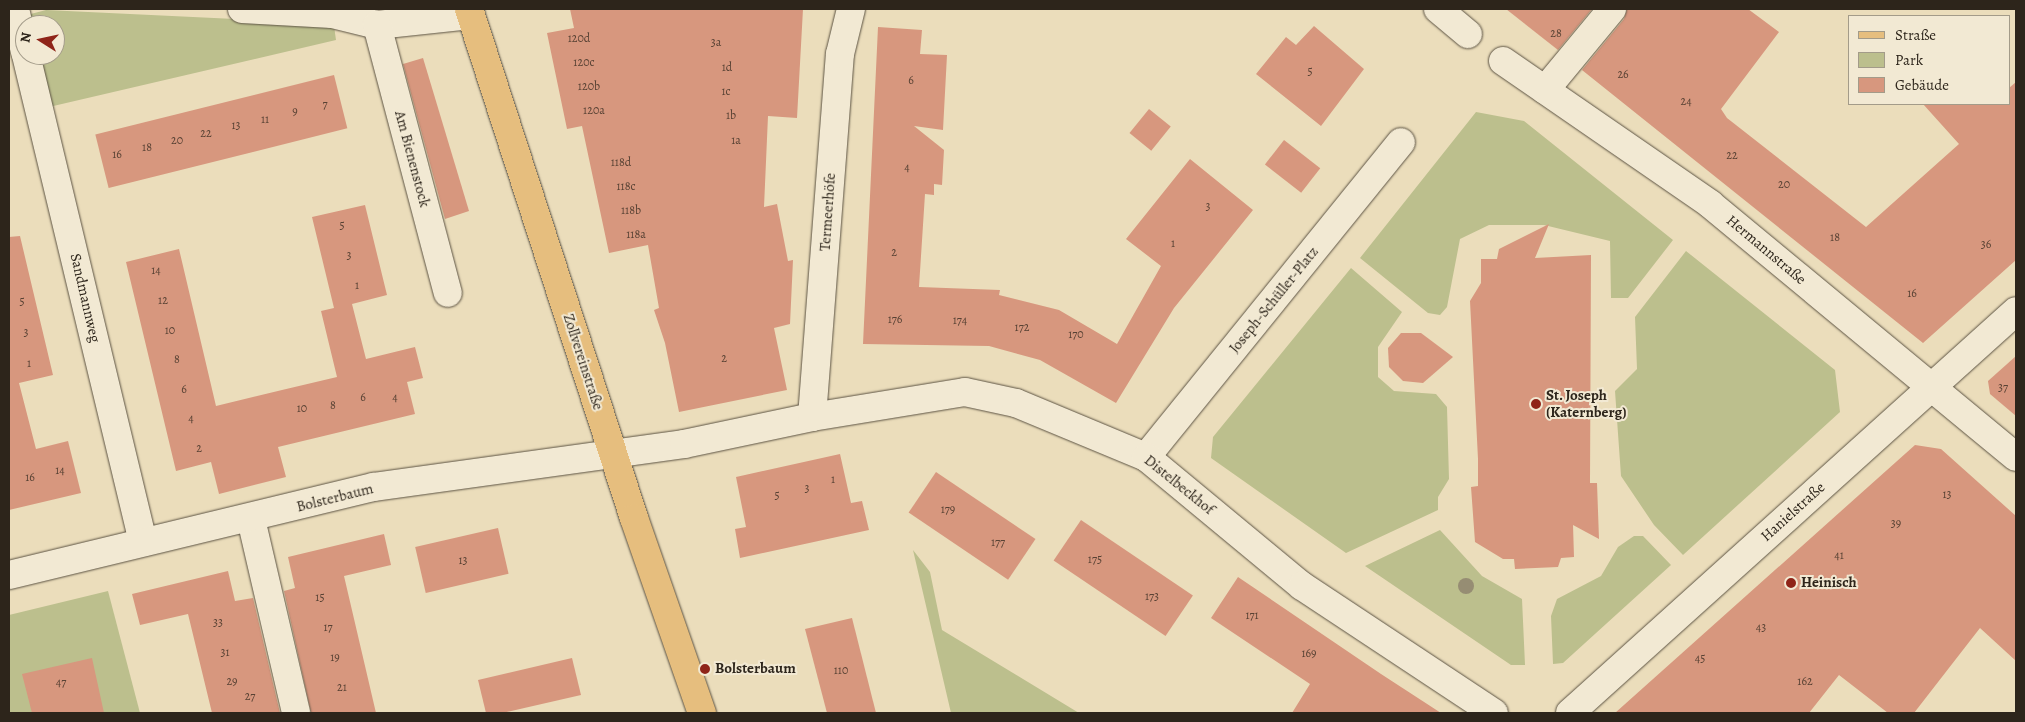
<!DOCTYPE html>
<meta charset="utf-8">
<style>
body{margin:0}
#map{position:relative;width:2025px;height:722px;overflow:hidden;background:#ebddbb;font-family:Alegreya,serif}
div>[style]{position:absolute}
.green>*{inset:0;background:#bcbf8d}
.building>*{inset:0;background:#d7977e;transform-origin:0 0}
.roads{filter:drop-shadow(0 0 1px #5c5343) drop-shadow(0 0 1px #5c5343)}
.minor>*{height:28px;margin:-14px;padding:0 14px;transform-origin:14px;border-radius:14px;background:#f2e9d3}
.major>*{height:28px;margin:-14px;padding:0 14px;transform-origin:14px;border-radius:14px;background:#e6be7e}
.trees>*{width:16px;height:16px;margin:-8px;border-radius:50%;background:#968d73}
.dots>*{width:14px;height:14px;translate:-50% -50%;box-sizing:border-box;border:2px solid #f2e9d3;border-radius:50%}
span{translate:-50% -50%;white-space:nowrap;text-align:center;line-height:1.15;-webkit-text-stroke:4px #f2e9d3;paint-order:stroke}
.number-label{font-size:12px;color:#584234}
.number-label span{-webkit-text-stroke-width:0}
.street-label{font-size:15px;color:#2d251b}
.poi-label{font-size:15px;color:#2d251b;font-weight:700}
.left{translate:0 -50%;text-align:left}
.frame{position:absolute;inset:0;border:10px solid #2d251b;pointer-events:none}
.legend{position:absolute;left:1848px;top:15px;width:162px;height:90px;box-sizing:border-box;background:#f2e9d3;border:1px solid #a39b89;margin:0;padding:6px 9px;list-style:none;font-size:15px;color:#2d251b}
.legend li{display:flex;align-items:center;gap:10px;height:25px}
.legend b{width:25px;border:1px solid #a39b89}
.north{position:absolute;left:15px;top:15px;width:50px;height:50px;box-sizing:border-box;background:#f2e9d3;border:1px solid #a39b89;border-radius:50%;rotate:280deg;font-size:14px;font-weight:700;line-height:20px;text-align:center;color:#2d251b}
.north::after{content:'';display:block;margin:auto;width:18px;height:22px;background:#8f2418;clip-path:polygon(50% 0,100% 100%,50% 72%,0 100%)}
</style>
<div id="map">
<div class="green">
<i style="clip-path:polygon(46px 10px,299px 22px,334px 26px,336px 40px,49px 107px,36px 55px,55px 55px,55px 25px,29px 25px,27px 15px)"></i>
<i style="clip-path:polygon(1476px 112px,1524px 121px,1673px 240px,1628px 298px,1611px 298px,1610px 241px,1544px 225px,1489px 225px,1460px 239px,1447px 307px,1440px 315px,1428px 313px,1360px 258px)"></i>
<i style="clip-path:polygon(1686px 251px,1835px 370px,1840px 412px,1683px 555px,1654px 525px,1621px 476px,1615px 391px,1637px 369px,1635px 317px)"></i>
<i style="clip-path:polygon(1351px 268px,1402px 312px,1378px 347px,1378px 377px,1394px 391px,1436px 394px,1447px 407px,1449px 479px,1438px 497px,1438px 510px,1346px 553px,1211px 458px,1213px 437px)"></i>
<i style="clip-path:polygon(1440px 530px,1482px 576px,1522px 599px,1525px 665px,1511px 665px,1365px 566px)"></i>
<i style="clip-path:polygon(1634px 536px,1643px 536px,1671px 565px,1563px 663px,1553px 664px,1551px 616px,1557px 599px,1601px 576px,1618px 547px)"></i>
<i style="clip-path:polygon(913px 550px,930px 572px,942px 630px,1079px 713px,951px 713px)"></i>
<i style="clip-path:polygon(108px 591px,140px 713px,9px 713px,9px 615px)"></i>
</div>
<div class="building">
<i style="clip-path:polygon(570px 9px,803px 9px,797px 118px,768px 116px,764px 207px,777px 204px,788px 261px,793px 260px,790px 324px,774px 328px,787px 390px,679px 412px,665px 343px,654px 310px,659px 308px,648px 245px,609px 253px,582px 126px,567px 129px,547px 33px,574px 28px)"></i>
<i style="clip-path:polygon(1506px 9px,1592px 9px,1558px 50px)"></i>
<i style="clip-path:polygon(1627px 9px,1748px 9px,1779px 32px,1721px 109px,1727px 118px,1866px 227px,1959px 144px,1923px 104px,2009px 104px,2009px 88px,2016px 82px,2016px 260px,1923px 343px,1582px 70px,1624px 19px)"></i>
<i style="clip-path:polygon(1314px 26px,1364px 69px,1321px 126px,1256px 74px,1286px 37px,1296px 45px)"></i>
<i style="clip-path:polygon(878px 27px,922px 30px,920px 54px,947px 55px,943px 130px,914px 126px,944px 150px,942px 185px,934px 184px,934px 195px,925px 194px,919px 287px,1000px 290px,999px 295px,1059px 310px,1117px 344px,1161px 266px,1126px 239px,1190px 159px,1253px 210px,1174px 308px,1116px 403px,1040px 360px,989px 346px,863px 344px)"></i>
<i style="clip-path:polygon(423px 58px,469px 211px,445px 219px,403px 64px)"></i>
<i style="left:334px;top:75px;width:55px;height:246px;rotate:76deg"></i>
<i style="left:1149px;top:109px;width:28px;height:31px;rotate:39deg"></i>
<i style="left:1284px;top:140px;width:46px;height:31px;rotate:38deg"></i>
<i style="clip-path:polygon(365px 205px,387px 295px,352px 304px,366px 359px,415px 347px,423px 378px,407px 382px,415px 414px,278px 447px,286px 477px,219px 494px,211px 462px,176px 471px,126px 262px,179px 249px,216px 406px,282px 390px,337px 377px,321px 311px,334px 308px,312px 217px)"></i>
<i style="clip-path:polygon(1549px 224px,1535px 258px,1591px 255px,1590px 483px,1597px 483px,1599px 539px,1573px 525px,1574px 557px,1561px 558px,1558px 567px,1515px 569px,1514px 559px,1503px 559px,1475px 542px,1471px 487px,1478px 486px,1478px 459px,1470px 301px,1481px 283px,1481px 259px,1497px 259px,1499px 249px)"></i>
<i style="clip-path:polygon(20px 236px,53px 375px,19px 383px,36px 449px,68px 441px,81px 493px,9px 510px,9px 237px)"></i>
<i style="clip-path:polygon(1401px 333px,1421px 333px,1453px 357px,1423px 383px,1403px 381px,1389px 367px,1388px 348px)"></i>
<i style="clip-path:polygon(2016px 356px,2016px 416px,1990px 394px,1988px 381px)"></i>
<i style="clip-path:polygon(1915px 445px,1941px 449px,2016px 516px,2016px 661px,1980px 628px,1914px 713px,1888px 713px,1839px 675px,1809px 713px,1615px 713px)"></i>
<i style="clip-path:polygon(840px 454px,851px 503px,862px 501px,869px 530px,740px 558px,735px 529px,746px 527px,736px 477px)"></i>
<i style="left:936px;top:472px;width:120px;height:49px;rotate:34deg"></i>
<i style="left:1081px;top:520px;width:135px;height:49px;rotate:34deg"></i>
<i style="left:498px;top:528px;width:47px;height:85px;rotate:77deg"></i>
<i style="clip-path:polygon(384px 534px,391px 565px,344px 576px,376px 713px,311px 713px,284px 591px,295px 588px,288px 557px)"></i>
<i style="clip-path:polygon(228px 571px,235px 601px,253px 598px,280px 713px,212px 713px,188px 614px,140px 625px,132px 594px)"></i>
<i style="clip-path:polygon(1238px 577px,1381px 674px,1441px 713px,1292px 713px,1310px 684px,1211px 618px)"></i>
<i style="clip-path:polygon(852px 618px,876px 713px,827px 713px,805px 629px)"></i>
<i style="clip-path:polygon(92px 658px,104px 713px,32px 713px,22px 674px)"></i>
<i style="clip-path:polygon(572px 658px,581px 695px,502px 713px,486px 713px,478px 680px)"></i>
</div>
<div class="roads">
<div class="minor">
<i style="left:15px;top:9px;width:44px;rotate:76.9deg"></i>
<i style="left:242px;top:9px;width:90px;rotate:3.2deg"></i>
<i style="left:332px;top:14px;width:46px;rotate:13.7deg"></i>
<i style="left:377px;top:25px;width:94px;rotate:-6.1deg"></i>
<i style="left:1438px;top:9px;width:39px;rotate:40deg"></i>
<i style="left:377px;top:25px;width:277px;rotate:75.2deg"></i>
<i style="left:26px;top:55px;width:501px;rotate:76.49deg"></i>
<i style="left:1503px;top:61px;width:252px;rotate:34.6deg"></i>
<i style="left:1710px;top:204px;width:397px;rotate:39.6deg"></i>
<i style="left:1545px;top:90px;width:105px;rotate:-50.4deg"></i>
<i style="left:812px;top:417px;width:364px;rotate:-85.6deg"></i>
<i style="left:840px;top:54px;width:46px;rotate:-76.3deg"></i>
<i style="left:1146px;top:457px;width:405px;rotate:-51deg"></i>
<i style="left:251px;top:519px;width:199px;rotate:76.9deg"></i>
<i style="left:9px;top:575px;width:375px;rotate:-13.6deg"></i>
<i style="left:374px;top:487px;width:313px;rotate:-7.9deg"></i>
<i style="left:684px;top:444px;width:131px;rotate:-11.9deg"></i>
<i style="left:812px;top:417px;width:155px;rotate:-9.3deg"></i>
<i style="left:965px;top:392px;width:52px;rotate:12.2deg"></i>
<i style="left:1016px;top:403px;width:141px;rotate:22.6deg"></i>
<i style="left:1146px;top:457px;width:202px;rotate:39.6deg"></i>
<i style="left:1302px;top:586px;width:230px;rotate:33.5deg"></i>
<i style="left:1570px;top:713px;width:600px;rotate:-42.03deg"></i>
</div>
<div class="major">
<i style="left:469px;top:9px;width:535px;rotate:72.04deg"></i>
<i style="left:634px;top:518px;width:207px;rotate:70.8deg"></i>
</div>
</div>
<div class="trees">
<i style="left:1466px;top:586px"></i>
</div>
<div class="dots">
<i style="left:1536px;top:404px;background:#8f2418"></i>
<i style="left:1791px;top:583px;background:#8f2418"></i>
<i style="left:705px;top:669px;background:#8f2418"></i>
</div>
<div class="number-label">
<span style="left:1556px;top:34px">28</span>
<span style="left:579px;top:39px">120d</span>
<span style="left:716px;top:43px">3a</span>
<span style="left:584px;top:63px">120c</span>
<span style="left:727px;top:68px">1d</span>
<span style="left:1310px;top:72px">5</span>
<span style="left:1623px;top:75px">26</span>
<span style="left:911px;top:81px">6</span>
<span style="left:589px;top:87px">120b</span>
<span style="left:726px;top:92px">1c</span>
<span style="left:1686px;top:102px">24</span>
<span style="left:325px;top:105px">7</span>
<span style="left:594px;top:111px">120a</span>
<span style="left:295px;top:112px">9</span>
<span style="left:731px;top:116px">1b</span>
<span style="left:265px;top:120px">11</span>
<span style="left:236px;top:126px">13</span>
<span style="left:206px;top:134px">22</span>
<span style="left:177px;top:141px">20</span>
<span style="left:736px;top:141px">1a</span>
<span style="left:147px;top:148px">18</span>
<span style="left:117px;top:155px">16</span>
<span style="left:1732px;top:156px">22</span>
<span style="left:621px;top:163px">118d</span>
<span style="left:907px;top:168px">4</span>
<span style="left:1784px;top:185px">20</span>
<span style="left:626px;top:187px">118c</span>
<span style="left:1208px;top:207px">3</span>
<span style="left:631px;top:211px">118b</span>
<span style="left:342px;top:226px">5</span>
<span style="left:636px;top:235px">118a</span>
<span style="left:1835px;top:238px">18</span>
<span style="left:1173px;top:244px">1</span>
<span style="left:1986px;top:245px">36</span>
<span style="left:894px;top:253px">2</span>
<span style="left:349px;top:256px">3</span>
<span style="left:156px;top:271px">14</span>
<span style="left:357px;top:286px">1</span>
<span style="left:1912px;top:294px">16</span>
<span style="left:163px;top:301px">12</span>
<span style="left:22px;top:302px">5</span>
<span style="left:895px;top:320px">176</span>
<span style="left:960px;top:321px">174</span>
<span style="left:1022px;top:328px">172</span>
<span style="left:170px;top:331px">10</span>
<span style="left:26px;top:333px">3</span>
<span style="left:1076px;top:335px">170</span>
<span style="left:724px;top:359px">2</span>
<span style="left:177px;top:360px">8</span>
<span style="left:29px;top:364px">1</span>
<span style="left:2003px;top:388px">37</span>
<span style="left:184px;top:390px">6</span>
<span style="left:363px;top:398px">6</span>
<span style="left:395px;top:398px">4</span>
<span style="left:333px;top:406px">8</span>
<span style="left:302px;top:409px">10</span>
<span style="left:191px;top:419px">4</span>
<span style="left:199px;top:449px">2</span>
<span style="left:60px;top:471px">14</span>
<span style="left:30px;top:478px">16</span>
<span style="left:833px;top:480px">1</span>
<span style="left:807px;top:489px">3</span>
<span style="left:1947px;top:495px">13</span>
<span style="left:777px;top:496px">5</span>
<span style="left:948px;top:510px">179</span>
<span style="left:1896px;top:524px">39</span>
<span style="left:998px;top:543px">177</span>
<span style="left:1839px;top:556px">41</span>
<span style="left:1095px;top:560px">175</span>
<span style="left:463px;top:561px">13</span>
<span style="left:1152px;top:597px">173</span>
<span style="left:320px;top:598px">15</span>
<span style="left:1252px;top:616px">171</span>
<span style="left:218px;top:623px">33</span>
<span style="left:328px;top:628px">17</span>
<span style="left:1761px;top:628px">43</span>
<span style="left:225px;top:653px">31</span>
<span style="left:1309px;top:654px">169</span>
<span style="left:335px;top:658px">19</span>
<span style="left:1700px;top:659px">45</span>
<span style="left:841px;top:671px">110</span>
<span style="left:232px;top:682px">29</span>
<span style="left:1805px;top:682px">162</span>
<span style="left:61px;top:683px">47</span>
<span style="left:342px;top:688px">21</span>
<span style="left:250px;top:697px">27</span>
</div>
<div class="street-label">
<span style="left:412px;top:159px;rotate:75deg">Am Bienenstock</span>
<span style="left:828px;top:212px;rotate:-86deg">Termeerhöfe</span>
<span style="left:1766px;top:250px;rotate:40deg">Hermannstraße</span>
<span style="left:85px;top:298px;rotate:77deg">Sandmannweg</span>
<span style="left:1274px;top:300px;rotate:-51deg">Joseph-Schüller-Platz</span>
<span style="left:583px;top:362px;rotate:72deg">Zollvereinstraße</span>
<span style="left:1179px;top:485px;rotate:39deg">Distelbeckhof</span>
<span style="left:335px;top:498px;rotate:-14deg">Bolsterbaum</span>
<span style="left:1793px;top:512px;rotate:-42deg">Hanielstraße</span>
</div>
<div class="poi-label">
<span class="left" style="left:1546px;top:404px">St. Joseph<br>(Katernberg)</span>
<span class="left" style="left:1801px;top:583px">Heinisch</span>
<span class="left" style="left:715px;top:669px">Bolsterbaum</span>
</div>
<div class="frame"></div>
<ul class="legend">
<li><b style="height:6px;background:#e6be7e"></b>Straße</li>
<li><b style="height:14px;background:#bcbf8d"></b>Park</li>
<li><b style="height:14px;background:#d7977e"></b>Gebäude</li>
</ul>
<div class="north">N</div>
</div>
